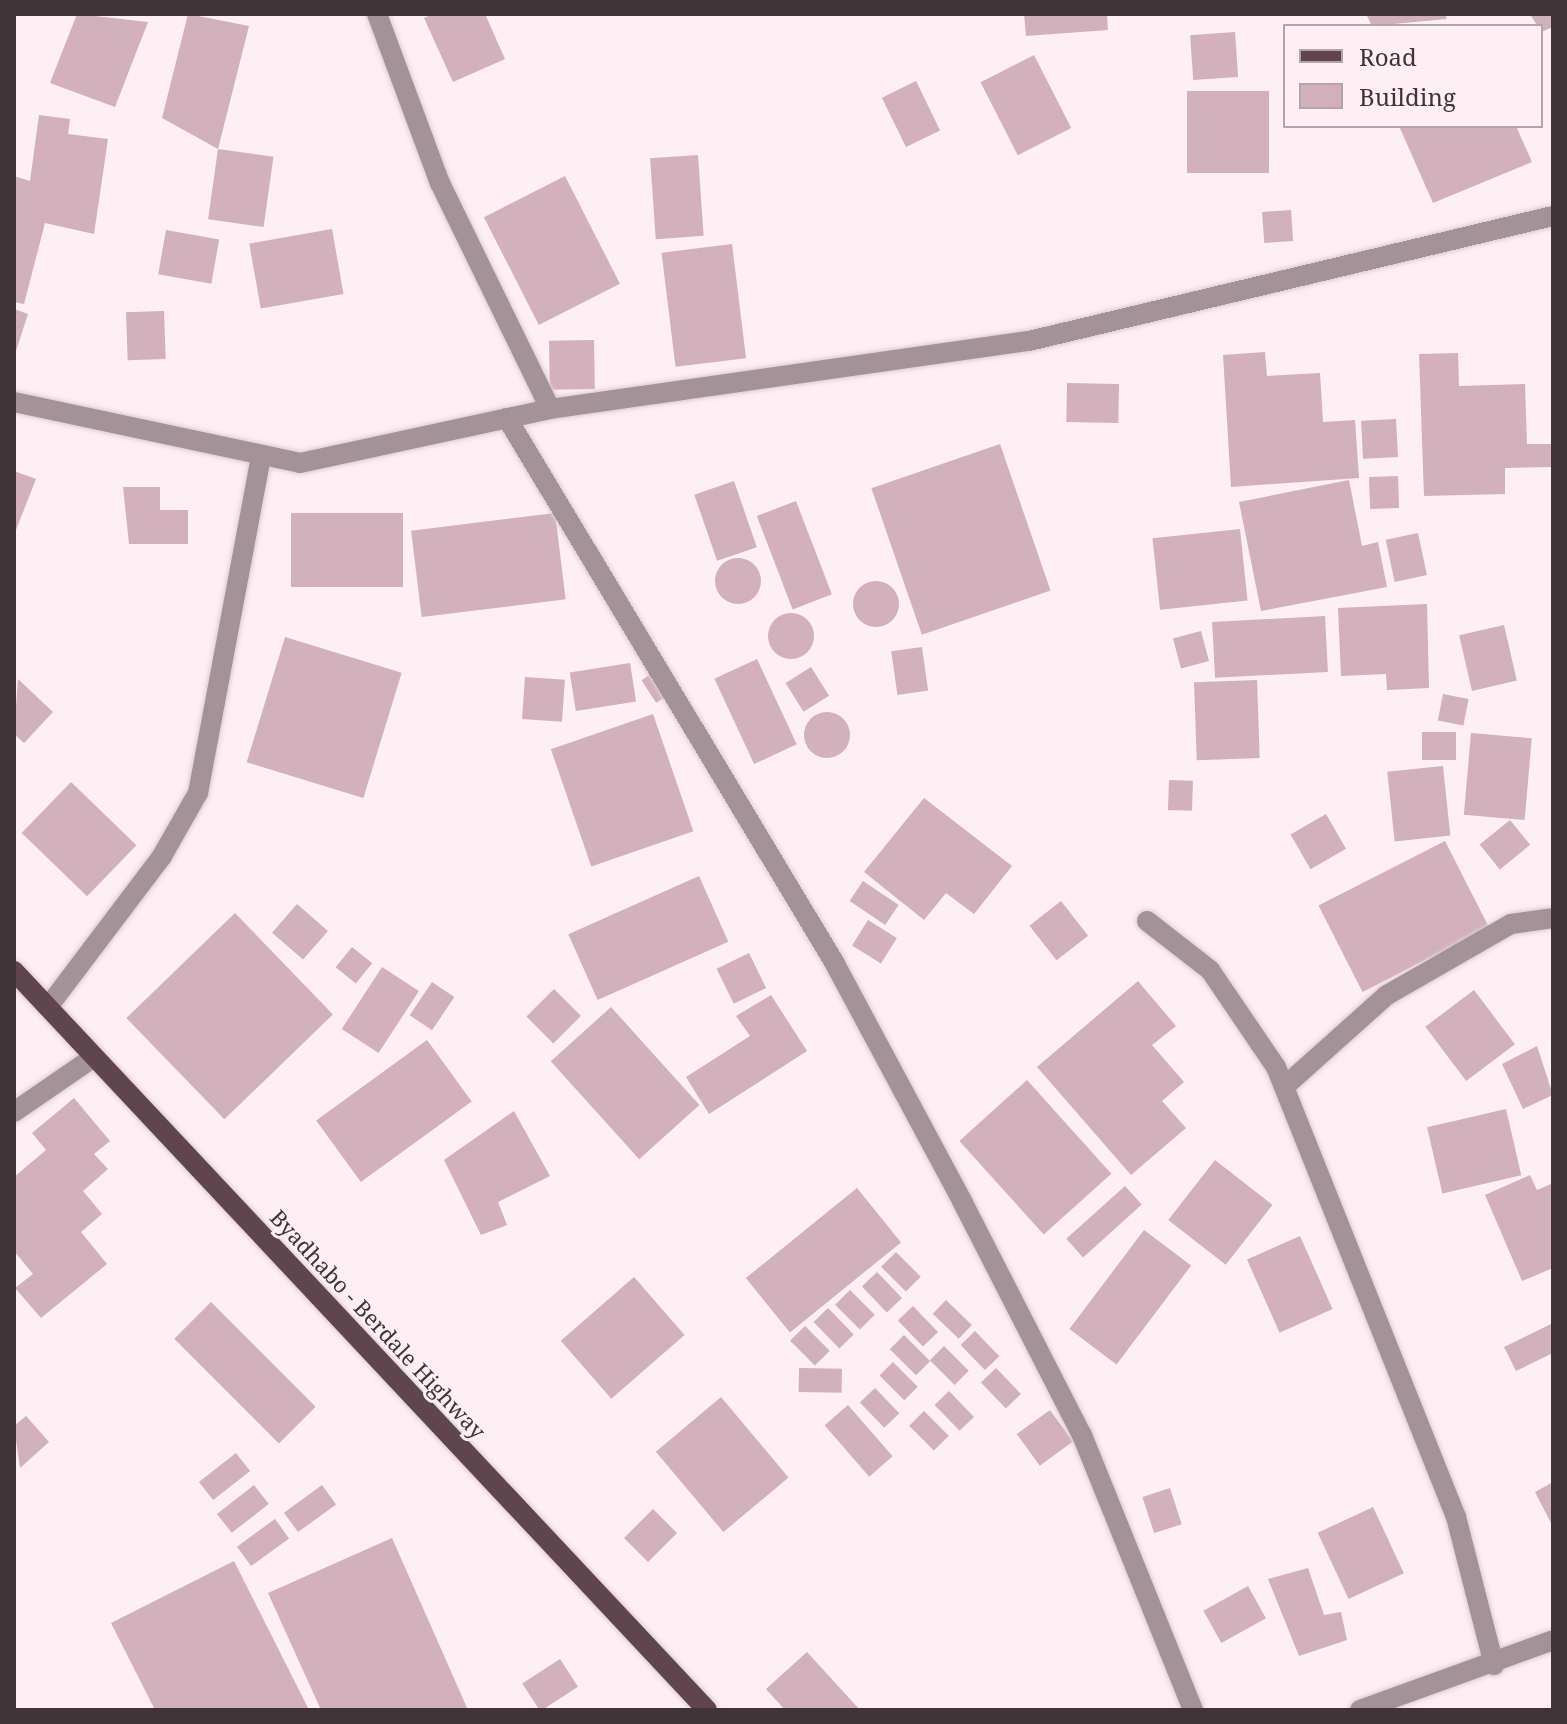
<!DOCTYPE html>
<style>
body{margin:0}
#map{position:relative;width:1567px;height:1724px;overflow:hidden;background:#fdeff4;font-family:"Noto Serif",serif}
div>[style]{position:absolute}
.building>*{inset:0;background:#d2b0bc;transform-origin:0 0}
.round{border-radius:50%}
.roads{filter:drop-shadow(0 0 2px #dbcdd2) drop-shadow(0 0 2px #dbcdd2)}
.minor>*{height:20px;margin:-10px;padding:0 10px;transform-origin:10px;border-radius:10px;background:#a39298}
.major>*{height:20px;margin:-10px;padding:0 10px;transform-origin:10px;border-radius:10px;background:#60454f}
span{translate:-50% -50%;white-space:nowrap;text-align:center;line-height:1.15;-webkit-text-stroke:6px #fdeff4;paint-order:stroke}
.street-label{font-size:22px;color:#413438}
.frame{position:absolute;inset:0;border:16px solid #413438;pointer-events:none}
.legend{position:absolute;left:1283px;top:24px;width:260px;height:104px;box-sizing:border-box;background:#fdeff4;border:2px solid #b2a4a9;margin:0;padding:10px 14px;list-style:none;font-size:24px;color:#413438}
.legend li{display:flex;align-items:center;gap:16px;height:40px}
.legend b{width:40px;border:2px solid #b2a4a9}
</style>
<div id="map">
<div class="building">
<i style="clip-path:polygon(77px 14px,148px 22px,115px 107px,50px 83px)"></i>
<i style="clip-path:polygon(188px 14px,249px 26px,218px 149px,162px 118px)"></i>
<i style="clip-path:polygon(433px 14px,485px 14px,505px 59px,453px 82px,424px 18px)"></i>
<i style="clip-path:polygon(1024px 14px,1107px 14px,1108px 30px,1026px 36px)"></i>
<i style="clip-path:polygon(1366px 14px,1445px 14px,1447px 19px,1372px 26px)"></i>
<i style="clip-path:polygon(1530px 14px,1553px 14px,1553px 27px,1541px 32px)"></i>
<i style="left:1235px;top:32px;width:45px;height:45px;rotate:86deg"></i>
<i style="left:1034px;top:55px;width:82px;height:60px;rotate:63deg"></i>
<i style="left:916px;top:81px;width:55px;height:38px;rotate:64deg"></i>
<i style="left:1187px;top:91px;width:82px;height:82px"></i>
<i style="clip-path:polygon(39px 115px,70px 119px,68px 134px,108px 139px,94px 234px,45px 223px,24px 304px,14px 302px,14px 176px,30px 181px)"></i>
<i style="clip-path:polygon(1399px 126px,1516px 126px,1532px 162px,1433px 203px)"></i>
<i style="left:218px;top:149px;width:56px;height:71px;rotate:8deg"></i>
<i style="left:698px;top:155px;width:81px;height:48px;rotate:86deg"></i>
<i style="left:565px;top:176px;width:121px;height:91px;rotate:63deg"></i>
<i style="left:1291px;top:210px;width:31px;height:29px;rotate:86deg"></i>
<i style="left:332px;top:229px;width:66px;height:84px;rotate:80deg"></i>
<i style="left:166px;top:230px;width:54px;height:45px;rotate:10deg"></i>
<i style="left:732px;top:244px;width:115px;height:71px;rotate:83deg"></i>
<i style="clip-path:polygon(14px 309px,28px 314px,15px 354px,14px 354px)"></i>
<i style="left:164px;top:311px;width:48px;height:38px;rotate:88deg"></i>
<i style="left:594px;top:340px;width:49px;height:45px;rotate:89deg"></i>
<i style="clip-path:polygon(1265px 352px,1267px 376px,1320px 373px,1323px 422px,1355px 420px,1359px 478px,1231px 487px,1223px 355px)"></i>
<i style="clip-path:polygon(1458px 353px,1459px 386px,1525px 384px,1527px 444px,1553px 444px,1553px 467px,1505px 468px,1505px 494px,1424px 496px,1419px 354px)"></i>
<i style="left:1067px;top:383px;width:52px;height:39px;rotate:1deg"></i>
<i style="left:1396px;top:419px;width:38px;height:35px;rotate:87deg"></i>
<i style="left:1000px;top:444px;width:155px;height:136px;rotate:71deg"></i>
<i style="clip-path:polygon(14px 471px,36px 479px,14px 535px)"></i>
<i style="left:1398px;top:476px;width:32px;height:29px;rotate:88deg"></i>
<i style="clip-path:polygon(1349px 480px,1362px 546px,1378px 542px,1387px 587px,1261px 611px,1239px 502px)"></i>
<i style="left:734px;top:481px;width:70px;height:42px;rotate:71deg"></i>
<i style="clip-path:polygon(123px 487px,160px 487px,160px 510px,188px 510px,188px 544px,129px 544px)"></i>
<i style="left:796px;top:501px;width:100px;height:42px;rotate:69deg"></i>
<i style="left:403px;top:513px;width:74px;height:112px;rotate:90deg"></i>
<i style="left:555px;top:513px;width:87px;height:145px;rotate:83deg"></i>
<i style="left:1240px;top:529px;width:72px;height:88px;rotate:84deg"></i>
<i style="left:1418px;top:533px;width:43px;height:33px;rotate:78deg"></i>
<i class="round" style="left:715px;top:558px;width:46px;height:46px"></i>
<i class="round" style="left:853px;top:581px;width:46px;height:46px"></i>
<i style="clip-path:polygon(1427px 604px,1429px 688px,1387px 690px,1386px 674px,1341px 676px,1338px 608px)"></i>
<i class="round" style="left:768px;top:613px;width:46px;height:46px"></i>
<i style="left:1325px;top:616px;width:56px;height:113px;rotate:87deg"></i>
<i style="left:1504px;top:625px;width:57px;height:46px;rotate:77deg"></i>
<i style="left:1201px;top:631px;width:31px;height:29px;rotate:75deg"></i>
<i style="left:285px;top:637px;width:122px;height:131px;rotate:17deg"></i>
<i style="left:922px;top:647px;width:44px;height:31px;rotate:82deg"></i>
<i style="left:757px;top:659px;width:94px;height:47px;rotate:65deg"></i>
<i style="left:630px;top:663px;width:39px;height:61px;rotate:81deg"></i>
<i style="left:811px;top:667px;width:34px;height:30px;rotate:58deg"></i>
<i style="left:654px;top:672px;width:27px;height:15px;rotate:57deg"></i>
<i style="left:525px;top:677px;width:40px;height:42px;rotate:4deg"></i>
<i style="clip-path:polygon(18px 679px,53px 712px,24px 743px,14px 734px)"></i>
<i style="left:1257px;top:680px;width:78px;height:63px;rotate:88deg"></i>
<i style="left:1443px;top:694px;width:26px;height:27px;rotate:11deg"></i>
<i class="round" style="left:804px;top:712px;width:46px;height:46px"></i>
<i style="left:653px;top:714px;width:124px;height:108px;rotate:71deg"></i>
<i style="left:1422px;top:732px;width:34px;height:28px"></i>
<i style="left:1471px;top:733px;width:61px;height:82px;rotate:5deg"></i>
<i style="left:1443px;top:766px;width:70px;height:56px;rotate:84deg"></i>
<i style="left:1169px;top:780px;width:24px;height:30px;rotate:2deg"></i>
<i style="left:71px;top:782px;width:91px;height:71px;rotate:44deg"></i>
<i style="clip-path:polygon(924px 798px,1012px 866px,974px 914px,946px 893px,924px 920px,864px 872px)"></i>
<i style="left:1326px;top:814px;width:40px;height:41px;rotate:60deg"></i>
<i style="left:1510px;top:820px;width:32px;height:39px;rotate:51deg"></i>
<i style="left:1445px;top:841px;width:97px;height:142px;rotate:63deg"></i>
<i style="left:699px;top:876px;width:72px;height:143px;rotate:66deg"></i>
<i style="left:863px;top:881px;width:43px;height:24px;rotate:34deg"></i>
<i style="left:1061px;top:901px;width:44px;height:40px;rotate:52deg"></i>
<i style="left:297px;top:904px;width:41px;height:38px;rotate:41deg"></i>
<i style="left:235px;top:913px;width:141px;height:151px;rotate:46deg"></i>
<i style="left:868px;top:920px;width:34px;height:30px;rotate:32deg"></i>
<i style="left:352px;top:947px;width:26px;height:26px;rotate:39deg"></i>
<i style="left:749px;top:953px;width:39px;height:36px;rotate:64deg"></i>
<i style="left:382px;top:967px;width:44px;height:74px;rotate:33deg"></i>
<i style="clip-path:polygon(1138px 981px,1176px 1026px,1152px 1045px,1184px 1082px,1162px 1101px,1186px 1128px,1131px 1175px,1037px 1067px)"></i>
<i style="left:432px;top:982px;width:27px;height:40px;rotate:34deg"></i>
<i style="left:554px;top:989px;width:38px;height:39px;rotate:45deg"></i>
<i style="left:1474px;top:990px;width:68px;height:61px;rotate:53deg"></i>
<i style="clip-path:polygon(771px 995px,807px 1051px,709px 1114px,686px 1077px,750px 1036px,736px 1016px)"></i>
<i style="left:611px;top:1007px;width:132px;height:81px;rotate:48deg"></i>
<i style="left:427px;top:1040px;width:76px;height:137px;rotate:54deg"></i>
<i style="clip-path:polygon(1537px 1046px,1553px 1095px,1523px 1109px,1502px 1064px)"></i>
<i style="left:1027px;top:1080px;width:126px;height:91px;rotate:48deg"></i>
<i style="clip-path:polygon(74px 1098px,110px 1141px,94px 1154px,108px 1169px,83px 1191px,102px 1214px,81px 1232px,107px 1264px,41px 1318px,15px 1288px,33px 1274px,14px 1251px,14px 1177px,46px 1150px,32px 1133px)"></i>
<i style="left:1506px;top:1109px;width:68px;height:81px;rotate:77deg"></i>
<i style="clip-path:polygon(514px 1111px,550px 1176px,498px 1202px,507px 1225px,481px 1235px,444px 1160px)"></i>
<i style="left:1215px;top:1160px;width:73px;height:76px;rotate:38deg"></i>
<i style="clip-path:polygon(1530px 1175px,1537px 1190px,1553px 1183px,1553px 1268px,1522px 1281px,1485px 1195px)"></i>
<i style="left:1125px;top:1186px;width:25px;height:79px;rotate:48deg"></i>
<i style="left:857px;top:1188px;width:70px;height:143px;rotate:51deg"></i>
<i style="left:1144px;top:1230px;width:59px;height:124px;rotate:37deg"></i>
<i style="left:1300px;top:1236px;width:80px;height:58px;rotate:66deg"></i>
<i style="left:896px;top:1252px;width:35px;height:21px;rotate:45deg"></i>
<i style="left:877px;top:1272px;width:36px;height:21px;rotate:46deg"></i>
<i style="left:634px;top:1277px;width:77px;height:97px;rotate:49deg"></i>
<i style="left:850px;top:1290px;width:35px;height:21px;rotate:45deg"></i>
<i style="left:946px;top:1300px;width:36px;height:19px;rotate:44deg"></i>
<i style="left:211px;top:1302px;width:148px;height:52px;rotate:45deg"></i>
<i style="left:913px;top:1306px;width:36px;height:21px;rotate:46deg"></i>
<i style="left:828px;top:1308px;width:37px;height:20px;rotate:46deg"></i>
<i style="clip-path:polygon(1553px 1323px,1553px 1353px,1516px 1371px,1504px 1347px)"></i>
<i style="left:805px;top:1326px;width:35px;height:21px;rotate:45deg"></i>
<i style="left:975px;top:1331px;width:35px;height:20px;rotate:46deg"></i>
<i style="left:904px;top:1335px;width:37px;height:20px;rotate:45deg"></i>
<i style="left:944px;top:1346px;width:35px;height:20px;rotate:45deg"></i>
<i style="left:893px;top:1362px;width:35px;height:19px;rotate:45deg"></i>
<i style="left:799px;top:1368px;width:43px;height:24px;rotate:1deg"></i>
<i style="left:996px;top:1368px;width:36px;height:21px;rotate:46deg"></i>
<i style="left:875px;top:1388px;width:35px;height:21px;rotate:46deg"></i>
<i style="left:949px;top:1391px;width:36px;height:20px;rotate:46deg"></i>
<i style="left:721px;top:1397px;width:105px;height:85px;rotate:50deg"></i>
<i style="left:848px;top:1405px;width:68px;height:31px;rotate:49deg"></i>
<i style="left:1050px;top:1410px;width:39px;height:41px;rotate:54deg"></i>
<i style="left:924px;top:1411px;width:35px;height:21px;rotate:45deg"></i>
<i style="clip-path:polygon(26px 1416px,49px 1442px,20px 1468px,14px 1426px)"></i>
<i style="left:236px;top:1453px;width:23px;height:47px;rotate:52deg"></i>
<i style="clip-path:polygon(1553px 1482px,1553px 1527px,1535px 1492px)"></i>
<i style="left:254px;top:1485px;width:24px;height:47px;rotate:52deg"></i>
<i style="left:322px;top:1485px;width:24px;height:47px;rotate:54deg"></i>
<i style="left:1170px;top:1488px;width:38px;height:29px;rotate:72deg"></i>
<i style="left:1373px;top:1507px;width:73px;height:61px;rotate:65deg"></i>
<i style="left:653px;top:1509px;width:34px;height:41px;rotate:45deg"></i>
<i style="left:275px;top:1519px;width:24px;height:47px;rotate:54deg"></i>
<i style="clip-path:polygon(392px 1538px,468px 1710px,321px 1710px,268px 1593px)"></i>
<i style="clip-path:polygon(234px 1561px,309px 1710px,155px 1710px,111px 1623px)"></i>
<i style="clip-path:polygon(1308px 1568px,1324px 1615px,1341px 1612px,1347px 1640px,1299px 1656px,1268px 1579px)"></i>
<i style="left:1248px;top:1586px;width:37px;height:51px;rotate:61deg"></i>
<i style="clip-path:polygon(807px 1652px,860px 1710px,785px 1710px,766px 1689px)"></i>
<i style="left:560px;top:1659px;width:33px;height:45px;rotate:57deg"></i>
</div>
<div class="roads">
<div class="minor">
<i style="left:377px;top:14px;width:180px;rotate:69.6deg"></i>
<i style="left:440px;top:183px;width:251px;rotate:64deg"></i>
<i style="left:14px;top:402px;width:292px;rotate:12deg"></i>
<i style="left:300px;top:463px;width:256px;rotate:-12.2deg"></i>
<i style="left:550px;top:409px;width:484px;rotate:-8.1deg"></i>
<i style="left:1029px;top:341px;width:539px;rotate:-13.42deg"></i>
<i style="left:507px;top:418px;width:635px;rotate:58.99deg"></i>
<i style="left:834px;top:962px;width:271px;rotate:61.8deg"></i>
<i style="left:962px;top:1201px;width:263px;rotate:62.9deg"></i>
<i style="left:1082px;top:1435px;width:297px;rotate:68deg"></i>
<i style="left:1147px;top:921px;width:80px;rotate:37.9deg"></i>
<i style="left:1210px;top:970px;width:117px;rotate:55.8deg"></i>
<i style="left:1276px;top:1067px;width:485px;rotate:68.2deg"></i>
<i style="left:1456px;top:1517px;width:153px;rotate:75.6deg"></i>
<i style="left:48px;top:1007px;width:189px;rotate:-52.9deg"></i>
<i style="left:162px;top:856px;width:73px;rotate:-60.3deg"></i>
<i style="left:198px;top:793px;width:344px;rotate:-79.4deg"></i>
<i style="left:1284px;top:1087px;width:138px;rotate:-41.8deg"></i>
<i style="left:1387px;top:995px;width:143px;rotate:-29.8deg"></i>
<i style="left:1511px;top:924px;width:42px;rotate:-8.1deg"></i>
<i style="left:14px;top:1112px;width:97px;rotate:-34.5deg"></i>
<i style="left:1360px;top:1710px;width:205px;rotate:-19.9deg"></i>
</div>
<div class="major">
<i style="left:14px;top:971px;width:1013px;rotate:46.84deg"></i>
</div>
</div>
<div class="street-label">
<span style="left:378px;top:1324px;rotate:47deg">Byadhabo - Berdale Highway</span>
</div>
<div class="frame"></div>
<ul class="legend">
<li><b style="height:10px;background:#60454f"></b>Road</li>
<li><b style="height:22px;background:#d2b0bc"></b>Building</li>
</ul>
</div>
